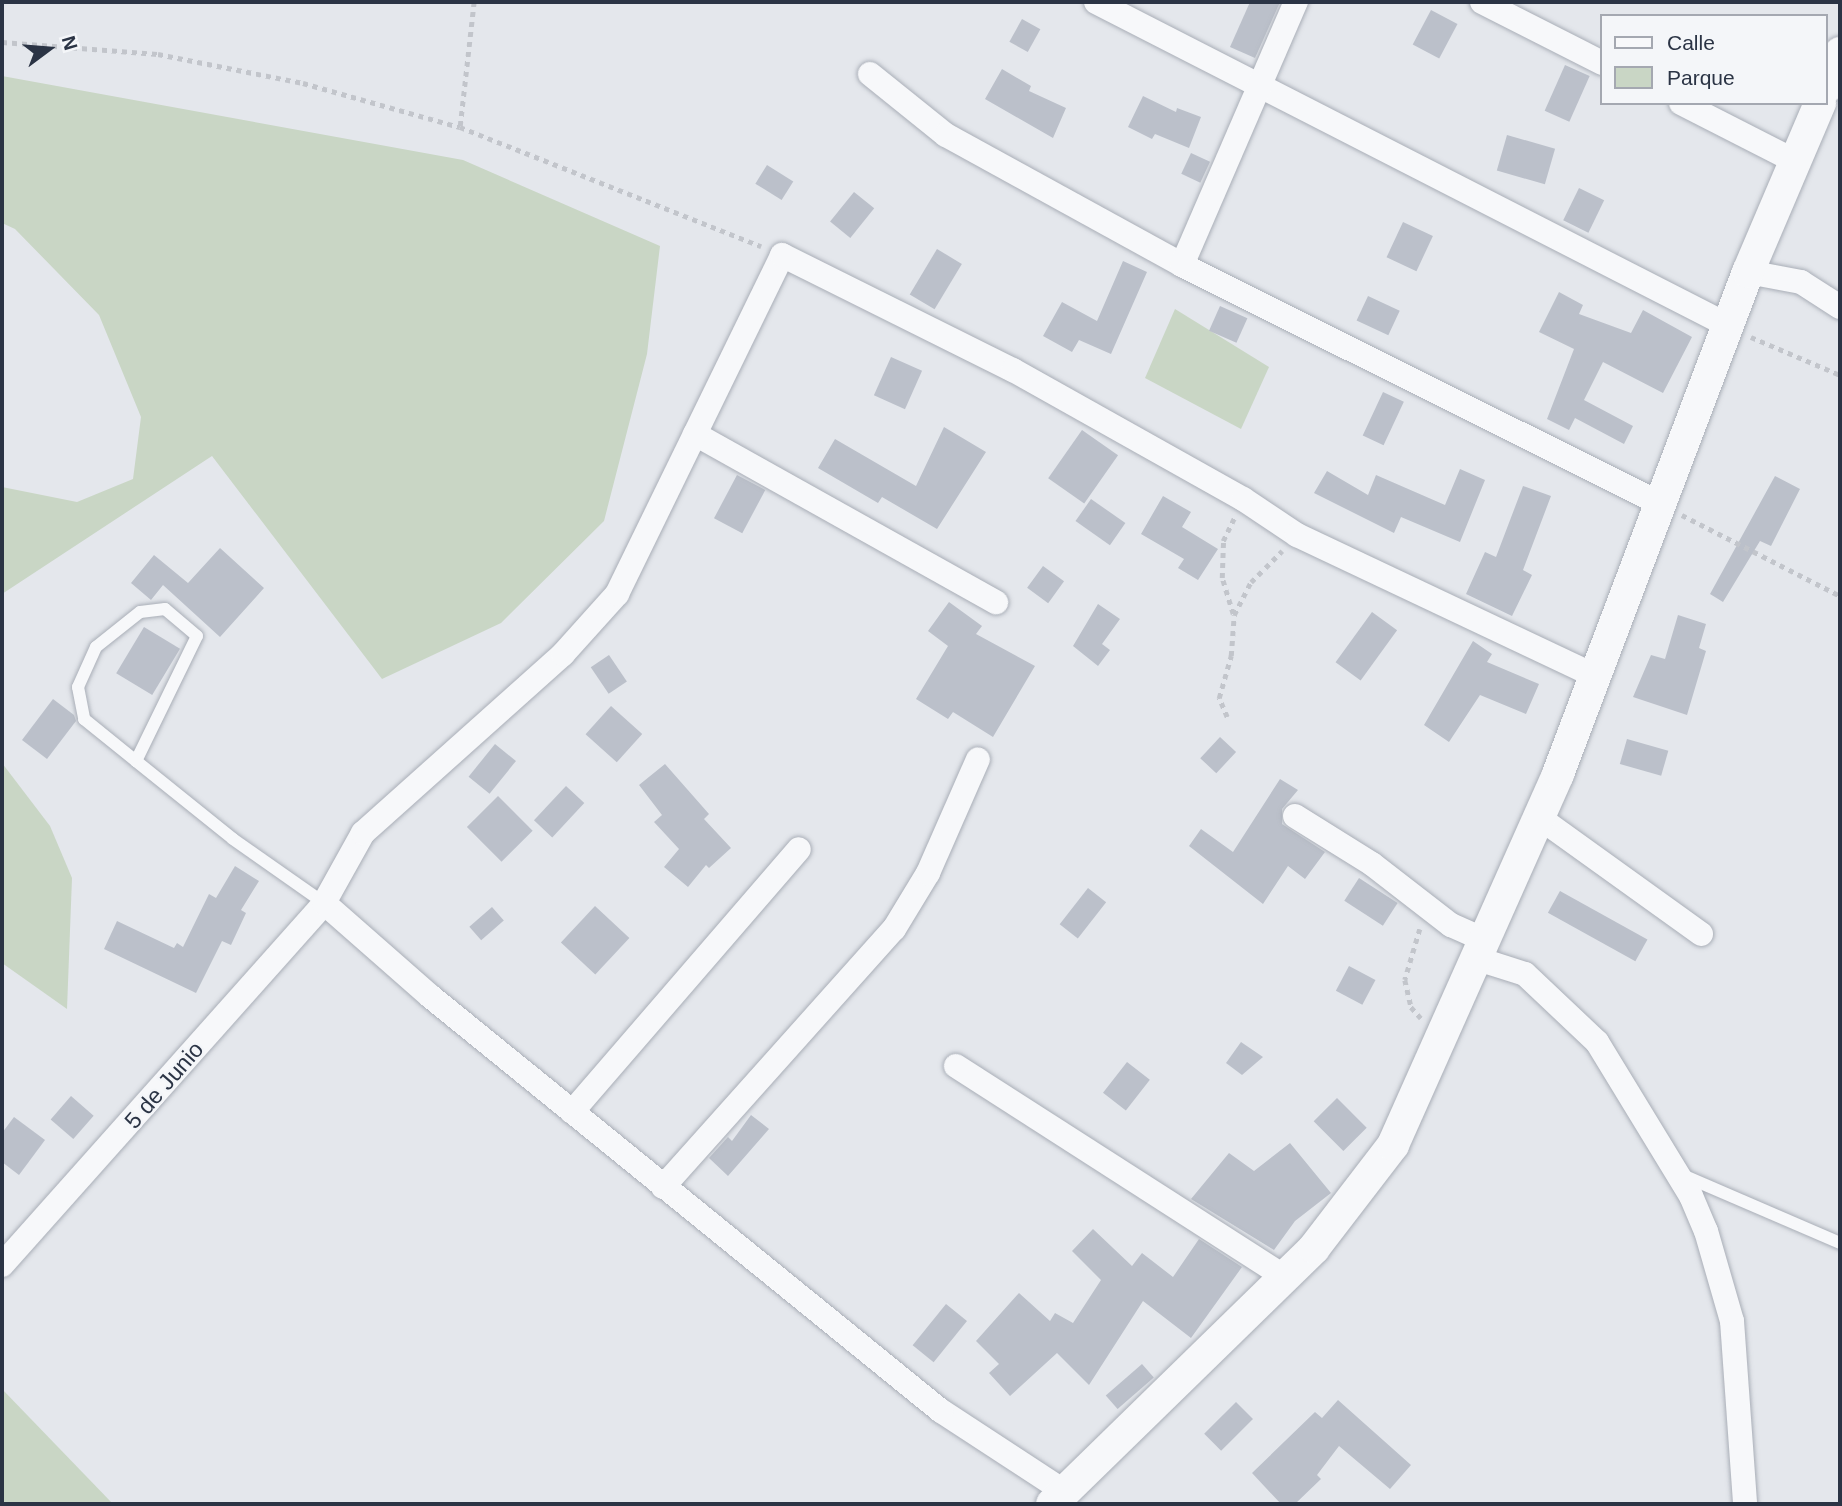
<!DOCTYPE html>
<style>
body{margin:0}
#map{position:relative;width:1842px;height:1506px;overflow:hidden;background:#e4e7ec;font-family:Helvetica,sans-serif}
div>[style]{position:absolute}
.green>*{inset:0;background:#c9d6c5}
.building>*{inset:0;background:#bbc0ca;transform-origin:0 0}
.path>*{height:4.5px;margin-top:-2.25px;transform-origin:0;background:repeating-linear-gradient(90deg,#c2c5cb 0 5px,transparent 0 10px)}
.roads{filter:drop-shadow(0 0 2px #a9aeb7) drop-shadow(0 0 2px #a9aeb7)}
.service>*{height:12px;margin:-6px;padding:0 6px;transform-origin:6px;border-radius:6px;background:#f7f8fa}
.minor>*{height:24px;margin:-12px;padding:0 12px;transform-origin:12px;border-radius:12px;background:#f7f8fa}
.tertiary>*{height:32px;margin:-16px;padding:0 16px;transform-origin:16px;border-radius:16px;background:#f7f8fa}
span{translate:-50% -50%;white-space:nowrap;text-align:center;line-height:1.15;-webkit-text-stroke:5px #f4f6f9;paint-order:stroke}
.street-label{font-size:23px;color:#2b3445}
.frame{position:absolute;inset:0;border:4px solid #2b3445;pointer-events:none}
.legend{position:absolute;left:1600px;top:14px;width:228px;height:91px;box-sizing:border-box;background:#f4f6f9;border:2px solid #a4a8b1;margin:0;padding:9px 12px;list-style:none;font-size:21px;color:#2b3445}
.legend li{display:flex;align-items:center;gap:14px;height:35px}
.legend b{width:35px;border:2px solid #a4a8b1}
.north{position:absolute;left:14px;top:14px;width:70px;height:70px;-webkit-text-stroke:5px #f4f6f9;paint-order:stroke;rotate:74deg;font-size:19px;font-weight:700;line-height:28px;text-align:center;color:#2b3445}
.north::after{content:'';display:block;margin:auto;width:24px;height:32px;background:#2b3445;clip-path:polygon(50% 0,100% 100%,50% 72%,0 100%)}
</style>
<div id="map">
<div class="green">
<i style="clip-path:polygon(2px 76px,463px 160px,660px 246px,647px 354px,604px 521px,501px 623px,382px 679px,212px 456px,2px 594px,2px 487px,77px 502px,133px 479px,141px 417px,99px 315px,15px 229px,2px 223px)"></i>
<i style="clip-path:polygon(1175px 309px,1269px 367px,1241px 429px,1145px 378px)"></i>
<i style="clip-path:polygon(2px 763px,50px 826px,72px 878px,67px 1009px,2px 963px)"></i>
<i style="clip-path:polygon(2px 1389px,113px 1504px,2px 1504px)"></i>
</div>
<div class="building">
<i style="clip-path:polygon(1250px 2px,1280px 2px,1255px 58px,1230px 47px)"></i>
<i style="left:1431px;top:10px;width:30px;height:39px;rotate:28deg"></i>
<i style="left:1022px;top:19px;width:21px;height:26px;rotate:29deg"></i>
<i style="left:1565px;top:65px;width:27px;height:50px;rotate:24deg"></i>
<i style="clip-path:polygon(1002px 69px,1031px 86px,1029px 91px,1066px 108px,1053px 138px,985px 99px)"></i>
<i style="clip-path:polygon(1143px 96px,1176px 112px,1177px 108px,1201px 117px,1189px 148px,1155px 134px,1152px 139px,1128px 127px)"></i>
<i style="left:1507px;top:135px;width:50px;height:37px;rotate:16deg"></i>
<i style="left:1191px;top:153px;width:21px;height:23px;rotate:25deg"></i>
<i style="left:767px;top:165px;width:31px;height:22px;rotate:32deg"></i>
<i style="left:1579px;top:188px;width:28px;height:36px;rotate:26deg"></i>
<i style="left:854px;top:192px;width:26px;height:38px;rotate:39deg"></i>
<i style="left:1403px;top:222px;width:33px;height:39px;rotate:25deg"></i>
<i style="left:937px;top:249px;width:29px;height:53px;rotate:31deg"></i>
<i style="clip-path:polygon(1123px 261px,1147px 272px,1111px 354px,1079px 340px,1072px 352px,1043px 336px,1062px 302px,1097px 321px)"></i>
<i style="clip-path:polygon(1559px 292px,1583px 305px,1579px 314px,1631px 333px,1643px 310px,1692px 337px,1663px 393px,1603px 362px,1584px 400px,1633px 426px,1624px 444px,1575px 418px,1569px 430px,1547px 419px,1574px 349px,1539px 332px)"></i>
<i style="left:1368px;top:296px;width:35px;height:27px;rotate:25deg"></i>
<i style="left:1220px;top:306px;width:30px;height:27px;rotate:24deg"></i>
<i style="left:891px;top:357px;width:34px;height:42px;rotate:24deg"></i>
<i style="left:1383px;top:392px;width:23px;height:48px;rotate:25deg"></i>
<i style="clip-path:polygon(944px 427px,986px 452px,937px 529px,882px 497px,878px 503px,818px 468px,835px 439px,916px 486px)"></i>
<i style="left:1082px;top:430px;width:44px;height:59px;rotate:35deg"></i>
<i style="clip-path:polygon(1460px 469px,1485px 480px,1460px 542px,1401px 517px,1394px 533px,1314px 493px,1327px 471px,1368px 495px,1376px 475px,1445px 505px)"></i>
<i style="left:737px;top:475px;width:32px;height:49px;rotate:28deg"></i>
<i style="clip-path:polygon(1775px 476px,1800px 489px,1771px 546px,1760px 541px,1723px 602px,1710px 594px)"></i>
<i style="clip-path:polygon(1523px 486px,1551px 496px,1523px 570px,1532px 575px,1512px 616px,1466px 594px,1485px 552px,1496px 557px)"></i>
<i style="clip-path:polygon(1163px 496px,1191px 512px,1182px 527px,1218px 549px,1198px 580px,1178px 568px,1184px 559px,1141px 534px)"></i>
<i style="left:1091px;top:499px;width:42px;height:27px;rotate:35deg"></i>
<i style="clip-path:polygon(220px 548px,264px 588px,220px 637px,163px 585px,151px 600px,131px 583px,154px 555px,188px 583px)"></i>
<i style="left:1043px;top:566px;width:26px;height:27px;rotate:36deg"></i>
<i style="clip-path:polygon(949px 602px,982px 626px,976px 634px,1035px 666px,993px 737px,953px 712px,948px 719px,916px 699px,948px 646px,928px 631px)"></i>
<i style="clip-path:polygon(1098px 604px,1120px 619px,1102px 644px,1110px 650px,1098px 666px,1073px 646px)"></i>
<i style="left:1372px;top:612px;width:31px;height:62px;rotate:36deg"></i>
<i style="clip-path:polygon(1678px 615px,1706px 624px,1699px 648px,1706px 651px,1687px 715px,1633px 697px,1651px 655px,1665px 659px)"></i>
<i style="left:144px;top:627px;width:42px;height:54px;rotate:31deg"></i>
<i style="clip-path:polygon(1473px 641px,1492px 654px,1487px 662px,1539px 684px,1526px 714px,1480px 695px,1449px 742px,1424px 725px)"></i>
<i style="left:609px;top:655px;width:32px;height:22px;rotate:56deg"></i>
<i style="clip-path:polygon(53px 699px,74px 715px,76px 721px,47px 759px,22px 740px)"></i>
<i style="left:611px;top:706px;width:42px;height:38px;rotate:42deg"></i>
<i style="left:1220px;top:737px;width:22px;height:29px;rotate:43deg"></i>
<i style="left:1627px;top:739px;width:43px;height:26px;rotate:16deg"></i>
<i style="left:495px;top:744px;width:27px;height:42px;rotate:39deg"></i>
<i style="clip-path:polygon(665px 764px,709px 814px,704px 819px,731px 848px,709px 868px,706px 865px,688px 887px,664px 867px,679px 849px,654px 822px,662px 815px,639px 785px)"></i>
<i style="clip-path:polygon(1280px 779px,1298px 790px,1282px 809px,1282px 824px,1325px 852px,1305px 879px,1288px 866px,1263px 904px,1189px 846px,1201px 829px,1233px 852px)"></i>
<i style="left:566px;top:786px;width:25px;height:47px;rotate:43deg"></i>
<i style="left:498px;top:796px;width:49px;height:44px;rotate:45deg"></i>
<i style="clip-path:polygon(235px 866px,259px 881px,241px 910px,246px 913px,231px 945px,222px 941px,196px 993px,104px 949px,117px 921px,174px 948px,177px 943px,183px 947px,209px 894px,216px 898px)"></i>
<i style="left:1359px;top:878px;width:46px;height:27px;rotate:33deg"></i>
<i style="left:1088px;top:888px;width:23px;height:46px;rotate:38deg"></i>
<i style="left:1560px;top:891px;width:100px;height:25px;rotate:29deg"></i>
<i style="left:595px;top:906px;width:47px;height:50px;rotate:43deg"></i>
<i style="left:492px;top:907px;width:18px;height:30px;rotate:49deg"></i>
<i style="left:1349px;top:966px;width:30px;height:28px;rotate:28deg"></i>
<i style="clip-path:polygon(1241px 1042px,1263px 1057px,1242px 1075px,1226px 1063px)"></i>
<i style="left:1127px;top:1062px;width:29px;height:39px;rotate:38deg"></i>
<i style="left:71px;top:1096px;width:30px;height:31px;rotate:41deg"></i>
<i style="left:1337px;top:1098px;width:42px;height:33px;rotate:45deg"></i>
<i style="clip-path:polygon(751px 1115px,769px 1129px,728px 1176px,709px 1158px,728px 1137px,732px 1141px)"></i>
<i style="clip-path:polygon(14px 1117px,45px 1140px,19px 1175px,2px 1162px,2px 1133px)"></i>
<i style="clip-path:polygon(1290px 1143px,1331px 1193px,1295px 1221px,1274px 1250px,1191px 1199px,1229px 1153px,1254px 1171px)"></i>
<i style="clip-path:polygon(1093px 1229px,1132px 1266px,1142px 1253px,1173px 1277px,1199px 1239px,1242px 1267px,1191px 1338px,1143px 1301px,1089px 1385px,1057px 1353px,1010px 1396px,989px 1373px,999px 1364px,976px 1341px,1019px 1293px,1050px 1321px,1055px 1313px,1073px 1323px,1101px 1280px,1072px 1251px)"></i>
<i style="left:946px;top:1304px;width:27px;height:53px;rotate:39deg"></i>
<i style="left:1142px;top:1364px;width:18px;height:48px;rotate:49deg"></i>
<i style="clip-path:polygon(1338px 1400px,1411px 1465px,1390px 1489px,1339px 1446px,1317px 1475px,1321px 1479px,1295px 1504px,1281px 1504px,1252px 1473px,1315px 1412px,1322px 1418px)"></i>
<i style="left:1236px;top:1402px;width:24px;height:45px;rotate:45deg"></i>
</div>
<div class="path">
<i style="left:2px;top:42px;width:156px;rotate:4.4deg"></i>
<i style="left:158px;top:54px;width:148px;rotate:11.3deg"></i>
<i style="left:303px;top:83px;width:163px;rotate:15.7deg"></i>
<i style="left:460px;top:127px;width:324px;rotate:21.6deg"></i>
<i style="left:460px;top:126px;width:125px;rotate:-83.6deg"></i>
<i style="left:1751px;top:337px;width:97px;rotate:23.1deg"></i>
<i style="left:1682px;top:515px;width:178px;rotate:27.1deg"></i>
<i style="left:1233px;top:614px;width:38px;rotate:-107deg"></i>
<i style="left:1222px;top:578px;width:37px;rotate:-88deg"></i>
<i style="left:1223px;top:541px;width:25px;rotate:-64deg"></i>
<i style="left:1227px;top:717px;width:21px;rotate:-113deg"></i>
<i style="left:1219px;top:698px;width:44px;rotate:-74.1deg"></i>
<i style="left:1231px;top:656px;width:41px;rotate:-85.8deg"></i>
<i style="left:1234px;top:615px;width:37px;rotate:-63deg"></i>
<i style="left:1251px;top:582px;width:44px;rotate:-45deg"></i>
<i style="left:1420px;top:929px;width:53px;rotate:106.4deg"></i>
<i style="left:1405px;top:980px;width:28px;rotate:77deg"></i>
<i style="left:1411px;top:1007px;width:15px;rotate:48deg"></i>
</div>
<div class="roads">
<div class="service">
<i style="left:136px;top:761px;width:139px;rotate:-64deg"></i>
<i style="left:197px;top:636px;width:42px;rotate:-139.8deg"></i>
<i style="left:165px;top:609px;width:25px;rotate:173deg"></i>
<i style="left:140px;top:612px;width:56px;rotate:141.5deg"></i>
<i style="left:96px;top:647px;width:44px;rotate:114.2deg"></i>
<i style="left:78px;top:687px;width:33px;rotate:79deg"></i>
<i style="left:84px;top:719px;width:67px;rotate:38.9deg"></i>
<i style="left:136px;top:761px;width:124px;rotate:38.8deg"></i>
<i style="left:233px;top:839px;width:111px;rotate:35.1deg"></i>
<i style="left:1680px;top:1174px;width:174px;rotate:23.3deg"></i>
</div>
<div class="minor">
<i style="left:1096px;top:2px;width:713px;rotate:27.1deg"></i>
<i style="left:1482px;top:2px;width:135px;rotate:26.9deg"></i>
<i style="left:870px;top:74px;width:97px;rotate:38.8deg"></i>
<i style="left:946px;top:135px;width:269px;rotate:28.8deg"></i>
<i style="left:1182px;top:265px;width:535px;rotate:26.52deg"></i>
<i style="left:1681px;top:103px;width:130px;rotate:27deg"></i>
<i style="left:1182px;top:265px;width:287px;rotate:-66.6deg"></i>
<i style="left:1748px;top:272px;width:54px;rotate:10.7deg"></i>
<i style="left:1801px;top:282px;width:46px;rotate:32.7deg"></i>
<i style="left:695px;top:434px;width:345px;rotate:29.2deg"></i>
<i style="left:1295px;top:816px;width:91px;rotate:31.9deg"></i>
<i style="left:1372px;top:864px;width:100px;rotate:37.7deg"></i>
<i style="left:1451px;top:925px;width:37px;rotate:24deg"></i>
<i style="left:1537px;top:816px;width:202px;rotate:35.7deg"></i>
<i style="left:1478px;top:959px;width:49px;rotate:17.7deg"></i>
<i style="left:1525px;top:974px;width:99px;rotate:43.4deg"></i>
<i style="left:1597px;top:1042px;width:180px;rotate:58.6deg"></i>
<i style="left:1691px;top:1196px;width:38px;rotate:67deg"></i>
<i style="left:1706px;top:1231px;width:94px;rotate:73.9deg"></i>
<i style="left:1732px;top:1321px;width:183px;rotate:85.9deg"></i>
<i style="left:956px;top:1066px;width:391px;rotate:32.7deg"></i>
<i style="left:572px;top:1112px;width:347px;rotate:-49.2deg"></i>
<i style="left:663px;top:1187px;width:346px;rotate:-48.2deg"></i>
<i style="left:894px;top:929px;width:66px;rotate:-58.7deg"></i>
<i style="left:928px;top:873px;width:124px;rotate:-66.3deg"></i>
<i style="left:2px;top:1265px;width:484px;rotate:-48.3deg"></i>
<i style="left:1065px;top:1492px;width:148px;rotate:-146.8deg"></i>
<i style="left:941px;top:1411px;width:658px;rotate:-140.92deg"></i>
<i style="left:430px;top:996px;width:141px;rotate:-138.7deg"></i>
<i style="left:324px;top:903px;width:80px;rotate:-60.9deg"></i>
<i style="left:363px;top:833px;width:268px;rotate:-41.8deg"></i>
<i style="left:563px;top:654px;width:81px;rotate:-48deg"></i>
<i style="left:617px;top:594px;width:377px;rotate:-64deg"></i>
<i style="left:782px;top:255px;width:258px;rotate:26.5deg"></i>
<i style="left:1013px;top:370px;width:264px;rotate:29.3deg"></i>
<i style="left:1243px;top:499px;width:65px;rotate:33.7deg"></i>
<i style="left:1297px;top:535px;width:330px;rotate:25.3deg"></i>
</div>
<div class="tertiary">
<i style="left:1826px;top:88px;width:38px;rotate:-68deg"></i>
<i style="left:1052px;top:1504px;width:366px;rotate:-44.3deg"></i>
<i style="left:1314px;top:1248px;width:130px;rotate:-52.5deg"></i>
<i style="left:1393px;top:1145px;width:406px;rotate:-66deg"></i>
<i style="left:1558px;top:774px;width:537px;rotate:-69.27deg"></i>
<i style="left:1748px;top:272px;width:184px;rotate:-66.9deg"></i>
</div>
</div>
<div class="street-label">
<span style="left:164px;top:1085px;rotate:-49deg">5 de Junio</span>
</div>
<div class="frame"></div>
<ul class="legend">
<li><b style="height:9px;background:#f7f8fa"></b>Calle</li>
<li><b style="height:19px;background:#c9d6c5"></b>Parque</li>
</ul>
<div class="north">N</div>
</div>
